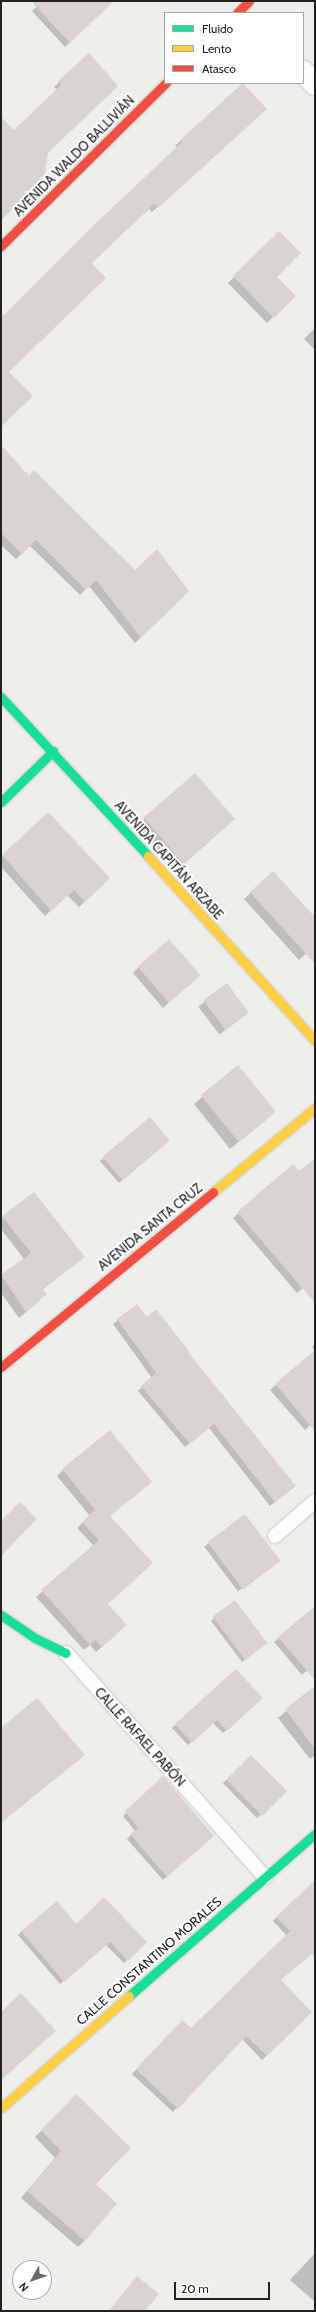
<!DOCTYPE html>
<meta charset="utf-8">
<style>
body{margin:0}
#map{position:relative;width:316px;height:2312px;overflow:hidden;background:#f0eeeb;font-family:Cabin,sans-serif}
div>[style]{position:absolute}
.shadow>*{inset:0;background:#0003;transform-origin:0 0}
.building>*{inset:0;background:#d7d4d2;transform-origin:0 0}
.roads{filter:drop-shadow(0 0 1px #c9c8c7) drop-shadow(0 0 1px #c9c8c7)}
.lane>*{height:14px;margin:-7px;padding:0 7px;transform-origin:7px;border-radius:7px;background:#fdfcfc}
.street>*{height:22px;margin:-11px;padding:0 11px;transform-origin:11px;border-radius:11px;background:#fdfcfc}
.fast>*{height:9px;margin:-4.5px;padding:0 4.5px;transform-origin:4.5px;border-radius:4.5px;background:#16e098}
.slow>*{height:9px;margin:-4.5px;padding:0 4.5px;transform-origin:4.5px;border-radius:4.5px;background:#ffcf43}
.jam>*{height:9px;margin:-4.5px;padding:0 4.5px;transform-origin:4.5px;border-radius:4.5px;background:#f24e42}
span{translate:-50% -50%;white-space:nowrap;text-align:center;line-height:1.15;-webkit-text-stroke:4px #fff;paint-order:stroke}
.street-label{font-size:13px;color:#222}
.frame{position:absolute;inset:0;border:2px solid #222;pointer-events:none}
.legend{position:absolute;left:164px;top:12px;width:140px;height:72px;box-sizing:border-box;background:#fff;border:1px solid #a7a7a7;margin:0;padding:5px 7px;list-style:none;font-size:12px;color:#222}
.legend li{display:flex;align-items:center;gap:8px;height:20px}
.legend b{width:20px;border:1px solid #a7a7a7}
.north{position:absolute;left:12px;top:2260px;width:40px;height:40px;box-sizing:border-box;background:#fff;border:1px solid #a7a7a7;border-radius:50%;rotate:230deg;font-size:11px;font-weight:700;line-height:16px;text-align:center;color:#222}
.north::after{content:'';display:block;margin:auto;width:14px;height:18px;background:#6a6968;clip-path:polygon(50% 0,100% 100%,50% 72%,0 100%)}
.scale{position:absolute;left:174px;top:2282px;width:96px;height:18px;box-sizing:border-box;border:2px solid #222;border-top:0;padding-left:5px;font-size:12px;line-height:14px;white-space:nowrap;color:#222;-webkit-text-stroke:3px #fff;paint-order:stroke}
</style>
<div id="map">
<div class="shadow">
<i style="clip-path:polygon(43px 1px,112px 1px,65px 47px,32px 11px)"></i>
<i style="clip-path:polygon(89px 55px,47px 153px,1px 217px,1px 128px,14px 131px,57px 90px,54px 87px)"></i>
<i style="clip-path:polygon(260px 114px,152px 212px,149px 209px,90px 263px,8px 372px,1px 426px,1px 319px,177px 148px,175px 146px,181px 140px)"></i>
<i style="clip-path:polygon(279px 233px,276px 277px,294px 296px,267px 323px,228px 283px)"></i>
<i style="clip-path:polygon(315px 328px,315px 350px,304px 339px)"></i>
<i style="clip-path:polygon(1px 446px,29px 477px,134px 571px,188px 591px,135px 643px,89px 586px,80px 595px,30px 546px,16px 559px,1px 545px)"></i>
<i style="clip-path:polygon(48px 813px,109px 878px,79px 907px,67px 895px,45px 916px,1px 867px,1px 858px)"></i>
<i style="clip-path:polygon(145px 818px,234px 819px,176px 871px,137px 826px)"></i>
<i style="clip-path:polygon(273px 872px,313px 916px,315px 915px,315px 946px,299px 960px,244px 899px)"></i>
<i style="clip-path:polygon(139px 967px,193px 981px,163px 1008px,133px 973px)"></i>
<i style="left:227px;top:985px;width:35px;height:36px;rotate:53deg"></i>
<i style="clip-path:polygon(238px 1066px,267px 1119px,230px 1149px,194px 1104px)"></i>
<i style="clip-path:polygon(165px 1144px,119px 1183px,100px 1161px,104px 1158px)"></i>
<i style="clip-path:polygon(315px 1159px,315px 1278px,297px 1293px,233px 1218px,293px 1165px,299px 1172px)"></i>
<i style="clip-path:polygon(3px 1216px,83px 1257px,42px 1290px,39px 1301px,19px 1318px,1px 1293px,1px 1276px,24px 1259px,1px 1229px)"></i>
<i style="clip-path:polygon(136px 1305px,147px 1318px,187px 1352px,290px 1490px,270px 1506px,209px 1428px,185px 1447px,138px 1391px,152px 1378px,113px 1324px)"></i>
<i style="clip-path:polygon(315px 1344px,315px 1351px,312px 1347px)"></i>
<i style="clip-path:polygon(315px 1351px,315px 1429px,311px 1424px,305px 1430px,270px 1390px)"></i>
<i style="clip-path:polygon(63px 1470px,109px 1516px,107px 1604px,120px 1631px,96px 1652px,90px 1645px,84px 1650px,36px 1597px,94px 1546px,77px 1528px,90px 1516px,57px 1476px)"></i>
<i style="left:245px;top:1516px;width:56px;height:51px;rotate:53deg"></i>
<i style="clip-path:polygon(315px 1608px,315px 1664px,302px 1675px,274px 1642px)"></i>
<i style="clip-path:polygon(214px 1618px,262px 1647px,242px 1662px,211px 1621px)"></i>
<i style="clip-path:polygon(236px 1670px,262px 1698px,223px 1733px,213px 1723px,188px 1745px,172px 1728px)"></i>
<i style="clip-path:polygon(315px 1687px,315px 1755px,310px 1759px,278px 1718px)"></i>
<i style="left:251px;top:1756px;width:49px;height:39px;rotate:46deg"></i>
<i style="clip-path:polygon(163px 1777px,210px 1839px,163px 1880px,127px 1839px,135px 1831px,123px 1816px)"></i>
<i style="clip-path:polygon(315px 1881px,315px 1950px,280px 1980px,311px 2012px,262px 2060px,242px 2039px,173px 2112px,132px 2074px,182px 2021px,191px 2029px,287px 1936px,273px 1921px)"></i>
<i style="clip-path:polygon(76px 1925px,146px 1942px,124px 1963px,106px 1945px,60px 1984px,18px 1935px,22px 1931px)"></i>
<i style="clip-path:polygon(76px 2096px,95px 2184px,85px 2240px,78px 2247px,21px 2198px,55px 2158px,35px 2137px)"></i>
<i style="clip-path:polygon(315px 2253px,315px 2302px,290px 2280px)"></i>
</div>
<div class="building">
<i style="clip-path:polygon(31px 1px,114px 1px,70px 43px)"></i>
<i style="clip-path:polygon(89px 53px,118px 86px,48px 153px,45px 174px,1px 221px,1px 117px,14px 130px,62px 84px,58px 81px)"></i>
<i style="clip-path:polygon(243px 83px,267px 109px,158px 208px,154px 204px,92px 263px,106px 278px,9px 372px,33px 396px,1px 427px,1px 318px,95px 224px,182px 142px,180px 140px)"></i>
<i style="clip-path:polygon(279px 231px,301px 253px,277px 277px,296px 296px,274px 318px,233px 276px)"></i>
<i style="clip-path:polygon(1px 445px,29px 476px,34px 470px,135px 570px,157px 549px,189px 591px,141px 638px,96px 580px,86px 590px,36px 540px,22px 554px,1px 533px)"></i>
<i style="left:195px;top:773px;width:61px;height:68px;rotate:49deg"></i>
<i style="clip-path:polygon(48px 812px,110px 878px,85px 902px,74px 890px,51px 911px,2px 855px)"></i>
<i style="clip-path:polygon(273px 871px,315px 917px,315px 964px,250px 892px)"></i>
<i style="left:169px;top:939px;width:48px;height:42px;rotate:49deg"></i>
<i style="left:227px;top:983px;width:37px;height:29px;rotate:54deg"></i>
<i style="left:238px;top:1065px;width:60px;height:48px;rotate:51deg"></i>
<i style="left:150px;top:1117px;width:31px;height:62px;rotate:50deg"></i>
<i style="clip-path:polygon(315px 1158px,315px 1303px,237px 1212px,293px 1164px,299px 1171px)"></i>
<i style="clip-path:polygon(34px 1192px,85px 1257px,43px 1289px,47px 1294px,26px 1312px,1px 1275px,31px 1253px,2px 1216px)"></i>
<i style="clip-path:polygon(137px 1304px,147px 1317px,156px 1309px,189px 1351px,188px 1352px,296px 1486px,275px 1502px,214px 1424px,190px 1444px,141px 1386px,156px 1373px,117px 1319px)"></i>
<i style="clip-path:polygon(315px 1350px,315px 1431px,275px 1384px)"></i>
<i style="clip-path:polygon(110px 1430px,152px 1482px,110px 1516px,153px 1563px,108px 1604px,127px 1625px,102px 1647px,96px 1640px,90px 1645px,41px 1590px,99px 1540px,82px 1522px,95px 1510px,62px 1469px)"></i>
<i style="clip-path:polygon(20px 1502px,37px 1519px,1px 1556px,1px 1521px)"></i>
<i style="left:245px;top:1514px;width:59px;height:47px;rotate:53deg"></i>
<i style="left:235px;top:1600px;width:54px;height:28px;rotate:53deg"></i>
<i style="clip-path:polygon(315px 1606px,315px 1680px,278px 1637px)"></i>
<i style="clip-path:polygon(236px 1669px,263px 1698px,227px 1731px,217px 1720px,192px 1743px,175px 1724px)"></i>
<i style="clip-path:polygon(315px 1686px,315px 1749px,285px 1709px)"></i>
<i style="clip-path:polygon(37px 1698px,85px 1755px,1px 1823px,1px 1728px)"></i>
<i style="left:251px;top:1755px;width:51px;height:35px;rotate:45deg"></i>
<i style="clip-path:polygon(163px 1776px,214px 1836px,167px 1877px,130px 1834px,138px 1828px,125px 1811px)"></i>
<i style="clip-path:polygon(315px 1880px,315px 1957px,312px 1954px,281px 1980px,312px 2012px,267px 2056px,246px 2036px,178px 2109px,136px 2069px,182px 2020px,191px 2028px,290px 1931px,276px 1917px)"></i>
<i style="clip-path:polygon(104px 1897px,147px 1942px,128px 1961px,110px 1942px,64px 1982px,21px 1931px,57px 1901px,76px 1924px)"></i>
<i style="clip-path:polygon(21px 1993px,56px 2031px,1px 2080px,1px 2012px)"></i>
<i style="clip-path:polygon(76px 2094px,131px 2148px,96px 2184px,117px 2204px,85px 2241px,27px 2191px,61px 2151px,41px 2130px)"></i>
<i style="clip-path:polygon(137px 2276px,159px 2294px,145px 2311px,109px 2311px)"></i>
</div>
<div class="roads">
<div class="lane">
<i style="left:275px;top:1536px;width:53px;rotate:-41.2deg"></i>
<i style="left:66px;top:1653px;width:300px;rotate:48.4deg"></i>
</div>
<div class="street">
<i style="left:303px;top:72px;width:17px;rotate:45deg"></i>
</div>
<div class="fast">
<i style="left:1px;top:697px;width:217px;rotate:47.2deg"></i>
<i style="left:1px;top:802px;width:73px;rotate:-44.4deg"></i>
<i style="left:1px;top:1615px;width:41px;rotate:34.1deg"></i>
<i style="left:35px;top:1638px;width:34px;rotate:26deg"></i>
<i style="left:129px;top:1996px;width:247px;rotate:-41.1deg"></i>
</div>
<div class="slow">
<i style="left:148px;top:856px;width:249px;rotate:47.9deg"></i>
<i style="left:213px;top:1192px;width:132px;rotate:-39.5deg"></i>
<i style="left:1px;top:2108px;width:170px;rotate:-41.2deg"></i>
</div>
<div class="jam">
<i style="left:237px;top:13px;width:17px;rotate:-45deg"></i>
<i style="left:1px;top:246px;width:232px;rotate:-44.7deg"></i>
<i style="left:1px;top:1367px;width:275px;rotate:-39.5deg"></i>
</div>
</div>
<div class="street-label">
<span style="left:74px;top:156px;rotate:-45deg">AVENIDA WALDO BALLIVIÁN</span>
<span style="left:169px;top:860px;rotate:48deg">AVENIDA CAPITÁN ARZABE</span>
<span style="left:150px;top:1227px;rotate:-39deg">AVENIDA SANTA CRUZ</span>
<span style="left:140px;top:1737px;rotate:48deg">CALLE RAFAEL PABÓN</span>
<span style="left:149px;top:1961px;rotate:-41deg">CALLE CONSTANTINO MORALES</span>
</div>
<div class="frame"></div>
<ul class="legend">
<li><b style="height:5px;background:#16e098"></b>Fluido</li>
<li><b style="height:5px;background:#ffcf43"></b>Lento</li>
<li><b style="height:5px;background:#f24e42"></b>Atasco</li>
</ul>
<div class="north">N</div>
<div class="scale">20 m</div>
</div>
